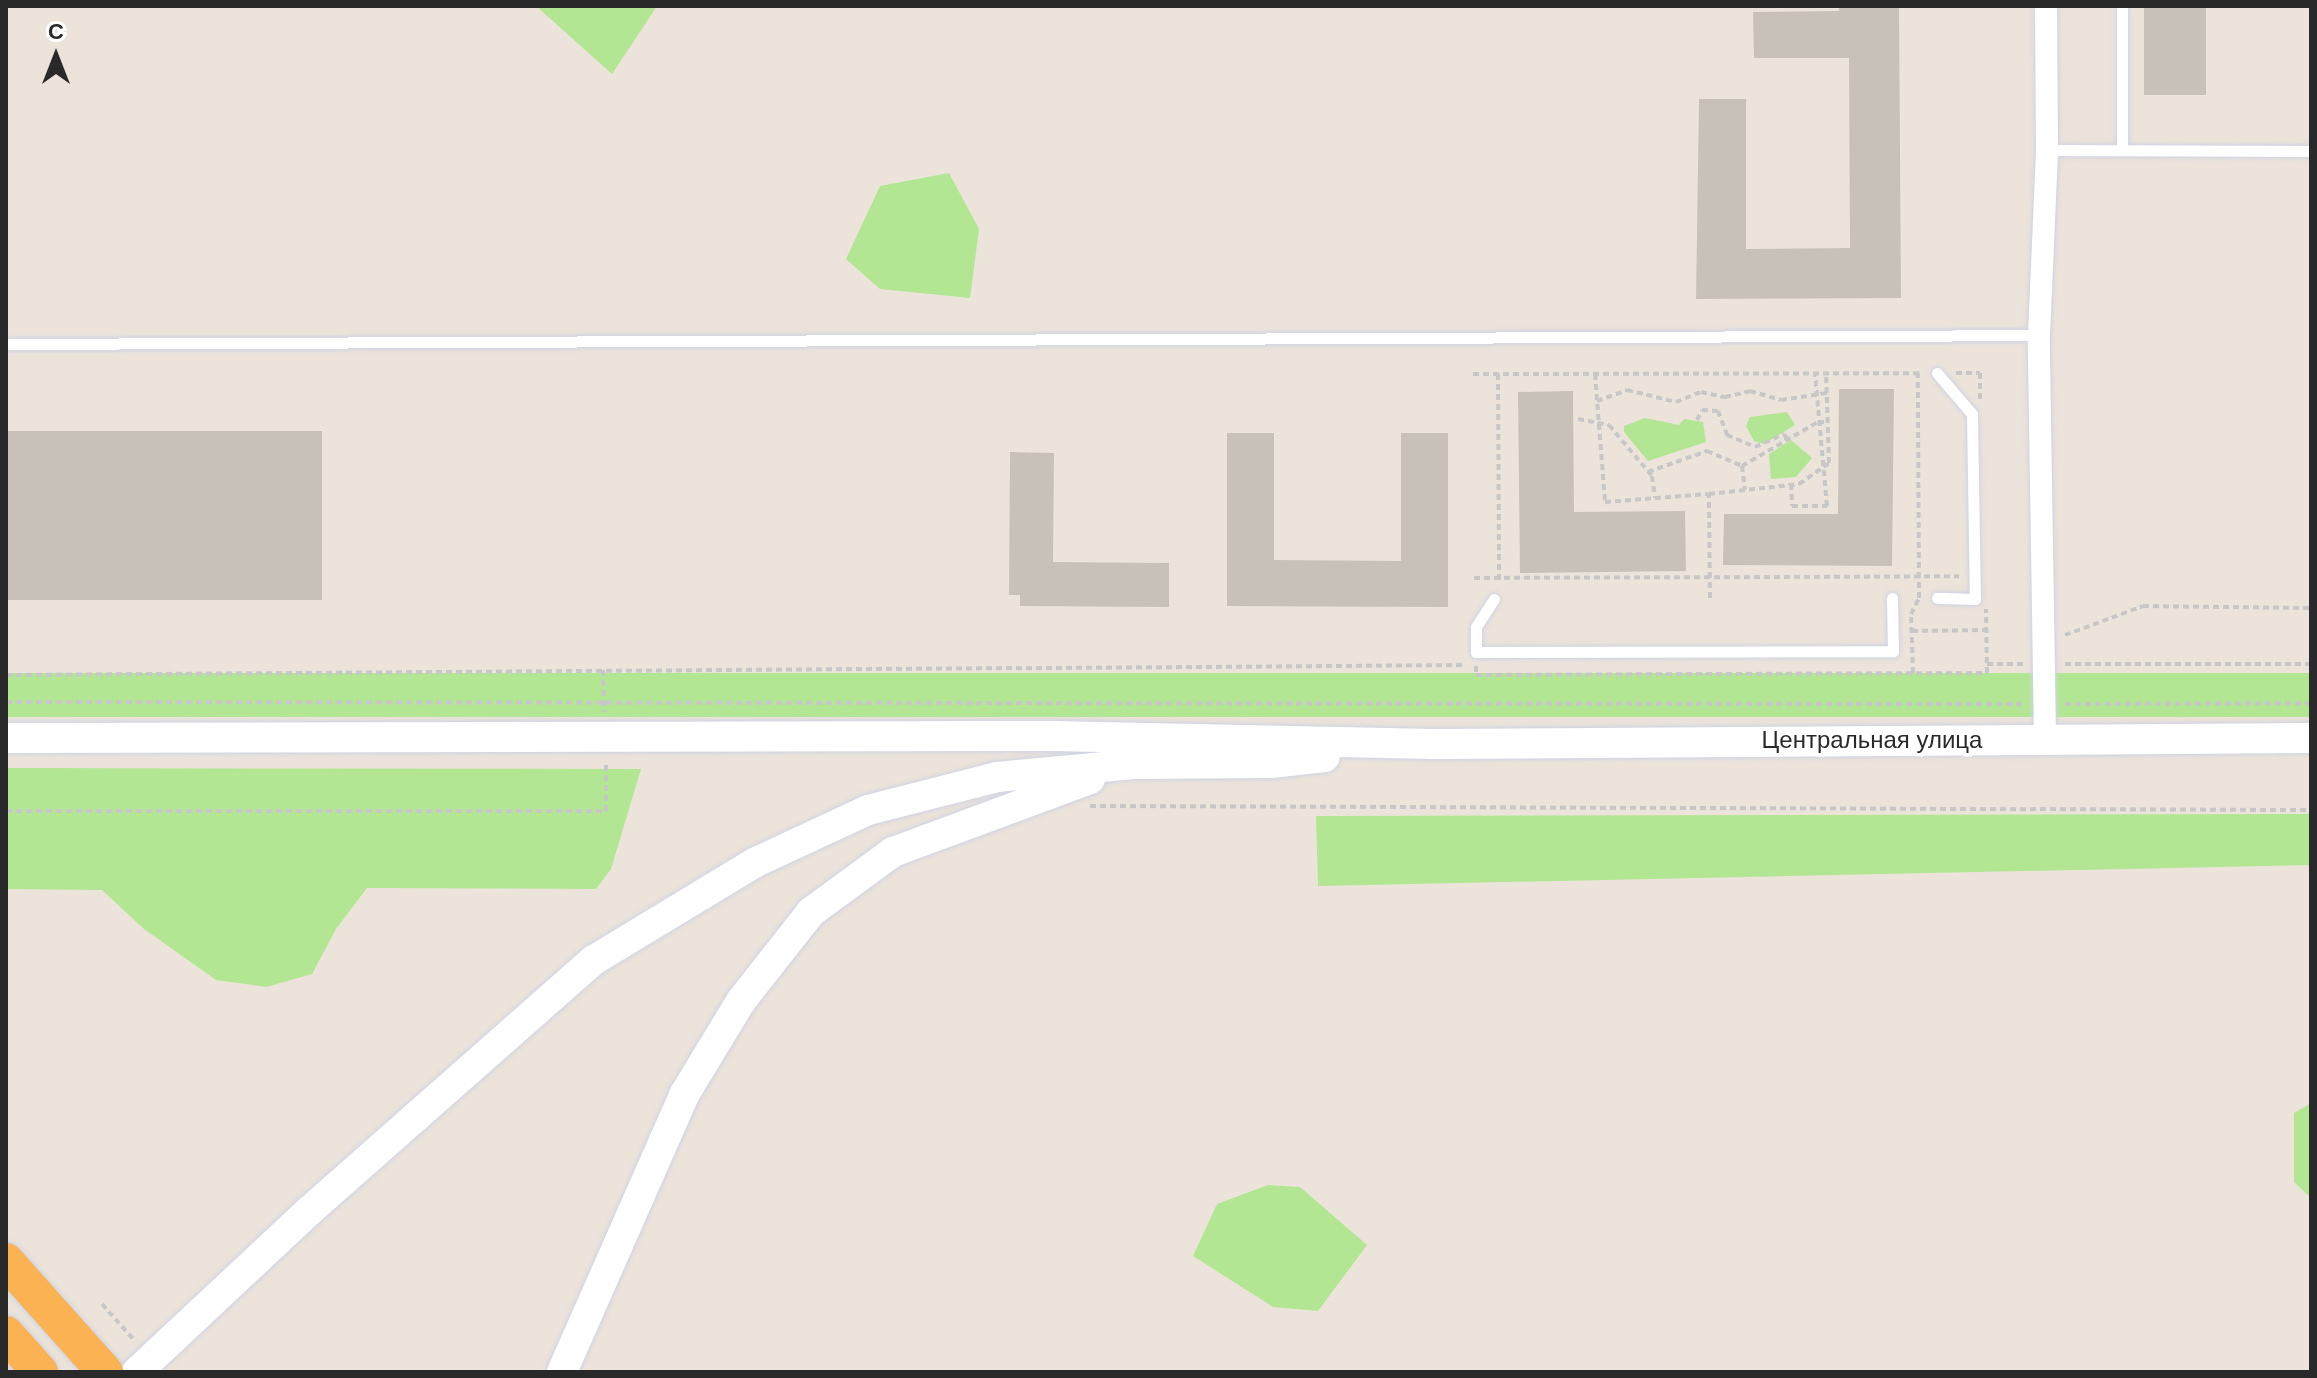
<!DOCTYPE html>
<meta charset="utf-8">
<style>
body{margin:0}
#map{position:relative;width:2317px;height:1378px;overflow:hidden;background:#ece4da;font-family:Helvetica,sans-serif}
div>[style]{position:absolute}
.green>*{inset:0;background:#b2e693;transform-origin:0 0}
.building>*{inset:0;background:#c7c1ba;transform-origin:0 0}
.path>*{height:4px;margin-top:-2px;transform-origin:0;background:repeating-linear-gradient(90deg,#c7c7c7 0 6px,transparent 0 10px)}
.roads{filter:drop-shadow(0 0 2px #cfd3e3) drop-shadow(0 0 2px #cfd3e3)}
.service>*{height:11px;margin:-5.5px;padding:0 5.5px;transform-origin:5.5px;border-radius:5.5px;background:#fff}
.minor>*{height:22px;margin:-11px;padding:0 11px;transform-origin:11px;border-radius:11px;background:#fff}
.secondary>*{height:30px;margin:-15px;padding:0 15px;transform-origin:15px;border-radius:15px;background:#fff}
.trunk>*{height:36px;margin:-18px;padding:0 18px;transform-origin:18px;border-radius:18px;background:#fbb253}
span{translate:-50% -50%;white-space:nowrap;text-align:center;line-height:1.15;-webkit-text-stroke:7px #fff;paint-order:stroke}
.street-label{font-size:24px;color:#292929}
.frame{position:absolute;inset:0;border:8px solid #292929;pointer-events:none}
.north{position:absolute;left:16px;top:16px;width:80px;height:80px;-webkit-text-stroke:6px #fff;paint-order:stroke;rotate:0deg;font-size:22px;font-weight:700;line-height:32px;text-align:center;color:#292929}
.north::after{content:'';display:block;margin:auto;width:28px;height:36px;background:#292929;clip-path:polygon(50% 0,100% 100%,50% 72%,0 100%)}
</style>
<div id="map">
<div class="green">
<i style="clip-path:polygon(536px 6px,657px 6px,612px 74px)"></i>
<i style="clip-path:polygon(949px 173px,979px 229px,970px 298px,880px 289px,846px 259px,880px 186px)"></i>
<i style="clip-path:polygon(1787px 412px,1795px 425px,1764px 444px,1754px 441px,1746px 426px,1750px 417px)"></i>
<i style="clip-path:polygon(1645px 418px,1679px 425px,1684px 419px,1703px 422px,1706px 442px,1648px 461px,1624px 432px,1624px 426px)"></i>
<i style="clip-path:polygon(1791px 440px,1812px 458px,1796px 477px,1771px 479px,1769px 454px)"></i>
<i style="left:2311px;top:673px;width:44px;height:2305px;rotate:90deg"></i>
<i style="clip-path:polygon(6px 768px,641px 769px,611px 869px,596px 889px,367px 888px,336px 929px,312px 974px,266px 987px,216px 980px,144px 929px,102px 890px,6px 889px)"></i>
<i style="clip-path:polygon(2311px 814px,2311px 865px,1318px 886px,1316px 816px)"></i>
<i style="clip-path:polygon(2311px 1103px,2311px 1198px,2294px 1182px,2294px 1113px)"></i>
<i style="clip-path:polygon(1268px 1185px,1300px 1187px,1367px 1245px,1318px 1311px,1273px 1307px,1193px 1256px,1217px 1204px)"></i>
</div>
<div class="building">
<i style="left:2144px;top:6px;width:62px;height:89px"></i>
<i style="clip-path:polygon(1839px 7px,1899px 7px,1901px 298px,1696px 299px,1699px 99px,1746px 99px,1746px 249px,1850px 248px,1849px 58px,1754px 58px,1753px 12px,1839px 11px)"></i>
<i style="clip-path:polygon(1839px 389px,1894px 389px,1892px 566px,1723px 565px,1724px 514px,1838px 514px)"></i>
<i style="clip-path:polygon(1573px 391px,1574px 512px,1685px 511px,1686px 571px,1520px 573px,1518px 392px)"></i>
<i style="left:6px;top:431px;width:316px;height:169px"></i>
<i style="clip-path:polygon(1227px 433px,1274px 433px,1274px 560px,1401px 561px,1401px 433px,1448px 433px,1448px 607px,1227px 606px)"></i>
<i style="clip-path:polygon(1010px 452px,1054px 453px,1053px 562px,1169px 563px,1169px 607px,1020px 606px,1020px 595px,1009px 595px)"></i>
</div>
<div class="path">
<i style="left:1956px;top:373px;width:24px"></i>
<i style="left:1980px;top:373px;width:28px;rotate:90deg"></i>
<i style="left:1473px;top:374px;width:450px;rotate:-0.1deg"></i>
<i style="left:1498px;top:374px;width:206px;rotate:89.7deg"></i>
<i style="left:1595px;top:374px;width:128px;rotate:85.5deg"></i>
<i style="left:1605px;top:502px;width:104px;rotate:-4.4deg"></i>
<i style="left:1597px;top:401px;width:32px;rotate:-20deg"></i>
<i style="left:1627px;top:390px;width:50px;rotate:13.8deg"></i>
<i style="left:1676px;top:402px;width:27px;rotate:-22deg"></i>
<i style="left:1701px;top:392px;width:25px;rotate:12deg"></i>
<i style="left:1725px;top:397px;width:26px;rotate:-13deg"></i>
<i style="left:1750px;top:391px;width:32px;rotate:16deg"></i>
<i style="left:1781px;top:400px;width:47px;rotate:-8.7deg"></i>
<i style="left:1578px;top:419px;width:32px;rotate:11deg"></i>
<i style="left:1609px;top:425px;width:67px;rotate:49.9deg"></i>
<i style="left:1652px;top:476px;width:22px;rotate:82deg"></i>
<i style="left:1697px;top:420px;width:11px;rotate:-63deg"></i>
<i style="left:1702px;top:410px;width:16px;rotate:4deg"></i>
<i style="left:1718px;top:411px;width:26px;rotate:69deg"></i>
<i style="left:1727px;top:435px;width:30px;rotate:23deg"></i>
<i style="left:1755px;top:447px;width:32px;rotate:-24deg"></i>
<i style="left:1784px;top:434px;width:6px;rotate:59deg"></i>
<i style="left:1742px;top:466px;width:24px;rotate:83deg"></i>
<i style="left:1648px;top:472px;width:63px;rotate:-19.6deg"></i>
<i style="left:1707px;top:451px;width:38px;rotate:23deg"></i>
<i style="left:1742px;top:466px;width:88px;rotate:-30.1deg"></i>
<i style="left:1818px;top:422px;width:10px"></i>
<i style="left:1791px;top:484px;width:22px;rotate:87deg"></i>
<i style="left:1792px;top:506px;width:35px"></i>
<i style="left:1827px;top:506px;width:134px;rotate:-95.2deg"></i>
<i style="left:1474px;top:578px;width:485px;rotate:-0.2deg"></i>
<i style="left:1710px;top:598px;width:104px;rotate:-90.6deg"></i>
<i style="left:1709px;top:494px;width:91px;rotate:-6.3deg"></i>
<i style="left:1799px;top:484px;width:37px;rotate:-35deg"></i>
<i style="left:1829px;top:463px;width:90px;rotate:-91.9deg"></i>
<i style="left:1912px;top:631px;width:73px;rotate:-0.8deg"></i>
<i style="left:2065px;top:635px;width:83px;rotate:-20.4deg"></i>
<i style="left:2143px;top:606px;width:168px;rotate:0.7deg"></i>
<i style="left:1987px;top:664px;width:38px"></i>
<i style="left:2065px;top:664px;width:246px"></i>
<i style="left:1476px;top:666px;width:9px;rotate:90deg"></i>
<i style="left:1476px;top:675px;width:511px;rotate:-0.22deg"></i>
<i style="left:1987px;top:673px;width:64px;rotate:-90.9deg"></i>
<i style="left:603px;top:670px;width:42px;rotate:88.6deg"></i>
<i style="left:1913px;top:673px;width:59px;rotate:-91.9deg"></i>
<i style="left:1911px;top:614px;width:18px;rotate:-63deg"></i>
<i style="left:1919px;top:598px;width:225px;rotate:-90.3deg"></i>
<i style="left:6px;top:675px;width:1460px;rotate:-0.39deg"></i>
<i style="left:6px;top:702px;width:2019px;rotate:0.06deg"></i>
<i style="left:2065px;top:704px;width:246px;rotate:-0.2deg"></i>
<i style="left:1090px;top:806px;width:1221px;rotate:0.19deg"></i>
<i style="left:6px;top:811px;width:600px"></i>
<i style="left:606px;top:811px;width:50px;rotate:-90deg"></i>
<i style="left:102px;top:1304px;width:50px;rotate:48.3deg"></i>
</div>
<div class="roads">
<div class="service">
<i style="left:2047px;top:150px;width:264px;rotate:0.2deg"></i>
<i style="left:2122px;top:150px;width:144px;rotate:-90deg"></i>
<i style="left:6px;top:344px;width:2033px;rotate:-0.25deg"></i>
<i style="left:1937px;top:373px;width:54px;rotate:49.5deg"></i>
<i style="left:1972px;top:414px;width:185px;rotate:89.1deg"></i>
<i style="left:1975px;top:599px;width:38px;rotate:-178deg"></i>
<i style="left:1494px;top:599px;width:33px;rotate:123deg"></i>
<i style="left:1476px;top:627px;width:25px;rotate:90deg"></i>
<i style="left:1476px;top:652px;width:417px;rotate:-0.1deg"></i>
<i style="left:1893px;top:651px;width:53px;rotate:-91.1deg"></i>
</div>
<div class="minor">
<i style="left:2045px;top:738px;width:403px;rotate:-90.9deg"></i>
<i style="left:2039px;top:335px;width:185px;rotate:-87.5deg"></i>
<i style="left:2047px;top:150px;width:144px;rotate:-90.4deg"></i>
</div>
<div class="secondary">
<i style="left:6px;top:738px;width:1046px;rotate:-0.11deg"></i>
<i style="left:1052px;top:736px;width:382px;rotate:1.2deg"></i>
<i style="left:1434px;top:744px;width:877px;rotate:-0.39deg"></i>
<i style="left:137px;top:1372px;width:236px;rotate:-43.1deg"></i>
<i style="left:309px;top:1211px;width:380px;rotate:-41.4deg"></i>
<i style="left:594px;top:960px;width:187px;rotate:-31.2deg"></i>
<i style="left:754px;top:863px;width:126px;rotate:-24.9deg"></i>
<i style="left:868px;top:810px;width:133px;rotate:-14.3deg"></i>
<i style="left:997px;top:777px;width:139px;rotate:-5.4deg"></i>
<i style="left:1135px;top:764px;width:136px;rotate:-0.4deg"></i>
<i style="left:1271px;top:763px;width:54px;rotate:-6.3deg"></i>
<i style="left:562px;top:1372px;width:303px;rotate:-66.2deg"></i>
<i style="left:684px;top:1095px;width:110px;rotate:-58.8deg"></i>
<i style="left:741px;top:1001px;width:113px;rotate:-51.8deg"></i>
<i style="left:811px;top:912px;width:102px;rotate:-36.2deg"></i>
<i style="left:893px;top:852px;width:210px;rotate:-20.3deg"></i>
</div>
<div class="trunk">
<i style="left:6px;top:1261px;width:149px;rotate:48.3deg"></i>
<i style="left:6px;top:1334px;width:51px;rotate:48.2deg"></i>
</div>
</div>
<div class="street-label">
<span style="left:1872px;top:740px">Центральная улица</span>
</div>
<div class="frame"></div>
<div class="north">С</div>
</div>
